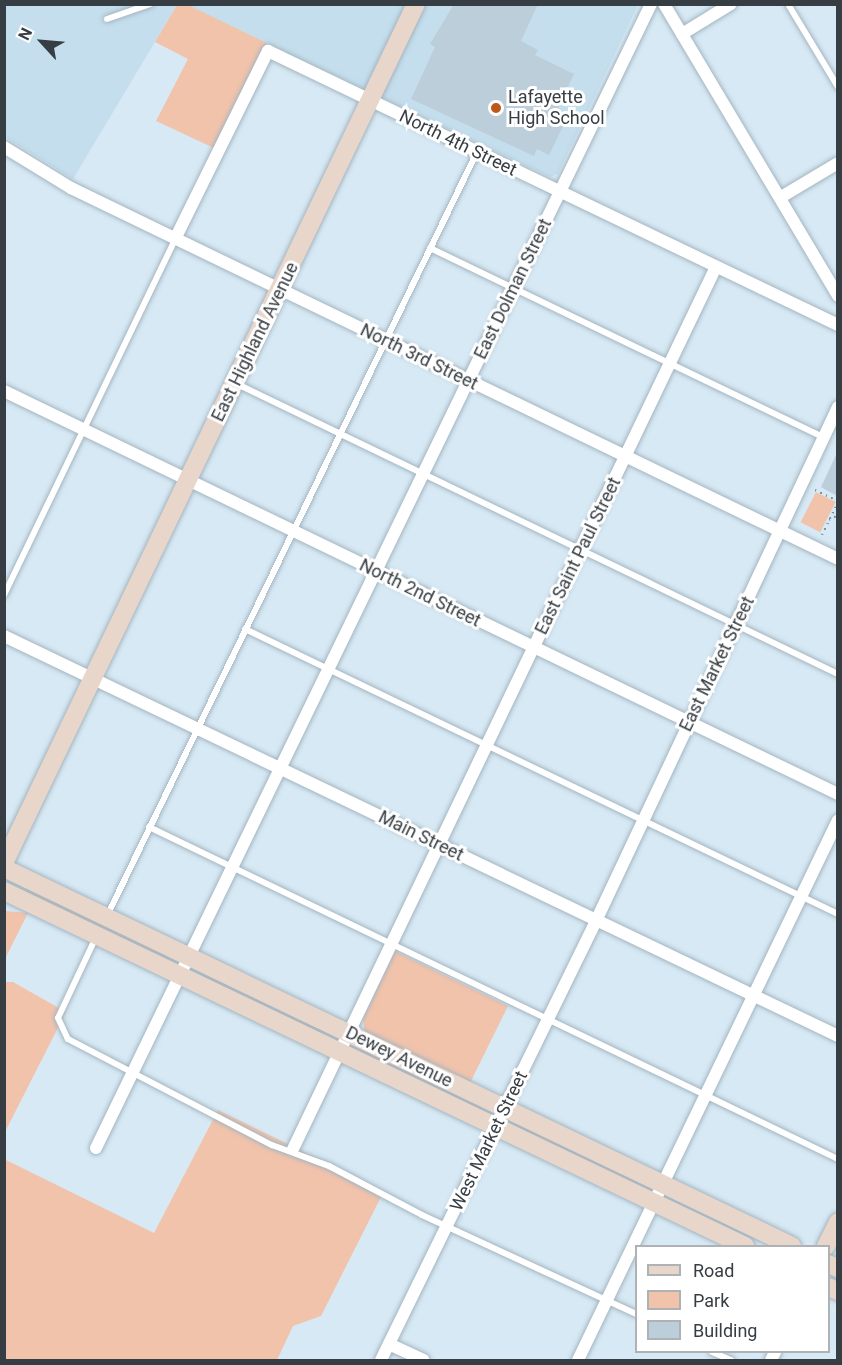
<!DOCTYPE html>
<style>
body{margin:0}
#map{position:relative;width:842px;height:1365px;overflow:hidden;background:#d6e9f4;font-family:Roboto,sans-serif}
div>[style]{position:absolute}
.built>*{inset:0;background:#c4deed}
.green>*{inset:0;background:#f2c3ab;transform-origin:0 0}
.building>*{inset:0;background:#bcced9}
.path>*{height:2px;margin-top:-1px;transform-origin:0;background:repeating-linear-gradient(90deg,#818e96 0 1.5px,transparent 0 6px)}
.roads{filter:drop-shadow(0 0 2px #a4b5c0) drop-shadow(0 0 2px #a4b5c0)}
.lane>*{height:6px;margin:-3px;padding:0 3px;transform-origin:3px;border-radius:3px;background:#fff}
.street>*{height:12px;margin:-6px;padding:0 6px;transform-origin:6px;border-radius:6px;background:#fff}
.secondary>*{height:18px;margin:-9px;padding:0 9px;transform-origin:9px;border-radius:9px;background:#e9d6cb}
.dots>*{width:16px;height:16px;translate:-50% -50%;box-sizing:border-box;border:3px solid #fff;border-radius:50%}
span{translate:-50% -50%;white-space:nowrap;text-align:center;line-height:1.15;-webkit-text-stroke:6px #fff;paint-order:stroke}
.poi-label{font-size:18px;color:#373e43}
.left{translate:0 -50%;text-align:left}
.street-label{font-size:18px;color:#373e43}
.frame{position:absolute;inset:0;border:6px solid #373e43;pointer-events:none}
.legend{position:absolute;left:635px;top:1245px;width:195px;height:108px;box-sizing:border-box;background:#fff;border:2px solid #afb2b4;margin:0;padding:8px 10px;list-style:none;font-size:18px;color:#373e43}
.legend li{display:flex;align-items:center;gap:12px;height:30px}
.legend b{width:30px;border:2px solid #afb2b4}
.north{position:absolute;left:12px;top:12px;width:60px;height:60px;-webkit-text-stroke:4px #fff;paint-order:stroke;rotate:296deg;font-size:16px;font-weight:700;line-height:24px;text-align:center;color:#373e43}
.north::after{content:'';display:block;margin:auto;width:21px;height:27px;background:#373e43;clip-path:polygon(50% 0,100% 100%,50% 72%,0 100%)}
</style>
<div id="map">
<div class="built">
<i style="clip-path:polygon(4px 5px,177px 5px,73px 179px,5px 137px)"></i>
<i style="clip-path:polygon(186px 5px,638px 5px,558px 174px,550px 177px)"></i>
</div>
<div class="green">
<i style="clip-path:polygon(186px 4px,267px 43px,216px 149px,156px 121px,188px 59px,155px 42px,177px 5px)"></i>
<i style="left:816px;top:492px;width:22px;height:34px;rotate:27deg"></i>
<i style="clip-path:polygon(30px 887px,169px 957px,167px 962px,23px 893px)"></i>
<i style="clip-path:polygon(5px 911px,28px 913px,5px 959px,4px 912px)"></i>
<i style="clip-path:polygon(395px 951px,508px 1006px,469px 1085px,365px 1034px,363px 1019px)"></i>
<i style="clip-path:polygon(203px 974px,323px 1031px,321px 1036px,201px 977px)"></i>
<i style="clip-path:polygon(5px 982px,13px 982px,66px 1012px,5px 1132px)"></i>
<i style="clip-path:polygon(364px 1048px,482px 1106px,481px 1111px,358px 1053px)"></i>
<i style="clip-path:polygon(218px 1110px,384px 1191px,321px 1316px,293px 1326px,277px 1360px,5px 1360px,4px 1159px,154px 1233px)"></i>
<i style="clip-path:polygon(518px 1122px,638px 1182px,637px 1186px,512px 1127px)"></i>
</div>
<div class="building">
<i style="clip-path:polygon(454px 4px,538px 4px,521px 41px,538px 50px,535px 55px,574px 74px,558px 109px,569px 114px,549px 155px,537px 149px,534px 156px,411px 99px,435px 47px,430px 44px)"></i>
<i style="clip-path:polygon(837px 453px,837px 496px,821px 487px)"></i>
</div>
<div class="path">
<i style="left:815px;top:490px;width:25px;rotate:26deg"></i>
<i style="left:829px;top:520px;width:10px;rotate:-29deg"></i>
<i style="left:822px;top:535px;width:37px;rotate:-64deg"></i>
</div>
<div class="roads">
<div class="lane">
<i style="left:788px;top:4px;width:97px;rotate:58.9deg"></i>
<i style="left:107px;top:19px;width:46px;rotate:-19.2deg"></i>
<i style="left:430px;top:248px;width:436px;rotate:25.7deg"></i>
<i style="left:235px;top:383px;width:670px;rotate:25.76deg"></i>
<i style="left:4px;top:595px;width:395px;rotate:-64.3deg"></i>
<i style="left:245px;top:629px;width:658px;rotate:25.67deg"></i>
<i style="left:149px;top:827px;width:765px;rotate:25.73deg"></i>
<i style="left:107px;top:916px;width:849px;rotate:-64.16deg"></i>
<i style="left:96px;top:937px;width:89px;rotate:115.1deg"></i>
<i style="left:58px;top:1018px;width:23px;rotate:65deg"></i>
<i style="left:68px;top:1039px;width:230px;rotate:27.5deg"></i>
<i style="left:272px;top:1145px;width:61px;rotate:20.2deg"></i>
<i style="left:329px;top:1166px;width:105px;rotate:27.8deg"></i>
<i style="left:422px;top:1215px;width:236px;rotate:24.8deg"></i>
<i style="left:712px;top:1352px;width:21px;rotate:23deg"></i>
</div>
<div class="street">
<i style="left:664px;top:4px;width:340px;rotate:59.2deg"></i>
<i style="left:682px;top:34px;width:57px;rotate:-31.5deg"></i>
<i style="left:4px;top:147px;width:79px;rotate:31.5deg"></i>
<i style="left:71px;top:188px;width:852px;rotate:25.81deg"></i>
<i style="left:781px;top:197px;width:66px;rotate:-30.8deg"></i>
<i style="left:175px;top:239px;width:210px;rotate:-63.7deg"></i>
<i style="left:268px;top:51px;width:632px;rotate:25.67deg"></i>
<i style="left:4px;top:391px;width:926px;rotate:25.79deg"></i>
<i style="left:4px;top:636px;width:925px;rotate:25.62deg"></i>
<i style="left:96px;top:1148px;width:1272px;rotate:-64.12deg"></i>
<i style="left:293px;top:1149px;width:978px;rotate:-64.38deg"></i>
<i style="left:389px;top:1344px;width:38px;rotate:25deg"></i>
<i style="left:381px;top:1360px;width:489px;rotate:-63.9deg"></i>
<i style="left:596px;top:921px;width:568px;rotate:-64.79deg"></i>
<i style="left:578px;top:1360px;width:599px;rotate:-64.29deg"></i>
<i style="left:771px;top:1360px;width:9px;rotate:-63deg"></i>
</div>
<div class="secondary">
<i style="left:4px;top:863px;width:953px;rotate:-64.38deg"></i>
<i style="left:4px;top:868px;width:874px;rotate:25.63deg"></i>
<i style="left:4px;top:891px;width:822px;rotate:25.6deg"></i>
<i style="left:826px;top:1246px;width:27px;rotate:-63deg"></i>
<i style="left:828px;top:1264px;width:11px;rotate:22deg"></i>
<i style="left:828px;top:1287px;width:11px;rotate:22deg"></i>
</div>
</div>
<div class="dots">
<i style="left:496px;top:108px;background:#ba591a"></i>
</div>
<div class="poi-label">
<span class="left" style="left:508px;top:108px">Lafayette<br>High School</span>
</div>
<div class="street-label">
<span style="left:458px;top:143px;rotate:26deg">North 4th Street</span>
<span style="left:513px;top:289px;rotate:-64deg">East Dolman Street</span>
<span style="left:255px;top:342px;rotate:-64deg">East Highland Avenue</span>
<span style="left:419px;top:357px;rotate:26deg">North 3rd Street</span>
<span style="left:578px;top:556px;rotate:-64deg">East Saint Paul Street</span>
<span style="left:420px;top:593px;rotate:26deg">North 2nd Street</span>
<span style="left:717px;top:664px;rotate:-64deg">East Market Street</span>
<span style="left:421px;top:836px;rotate:26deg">Main Street</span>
<span style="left:399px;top:1057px;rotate:26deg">Dewey Avenue</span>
<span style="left:489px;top:1141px;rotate:-64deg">West Market Street</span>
</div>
<div class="frame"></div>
<ul class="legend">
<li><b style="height:8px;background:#e9d6cb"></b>Road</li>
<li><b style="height:16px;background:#f2c3ab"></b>Park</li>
<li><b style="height:16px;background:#bcced9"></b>Building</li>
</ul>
<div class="north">N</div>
</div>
